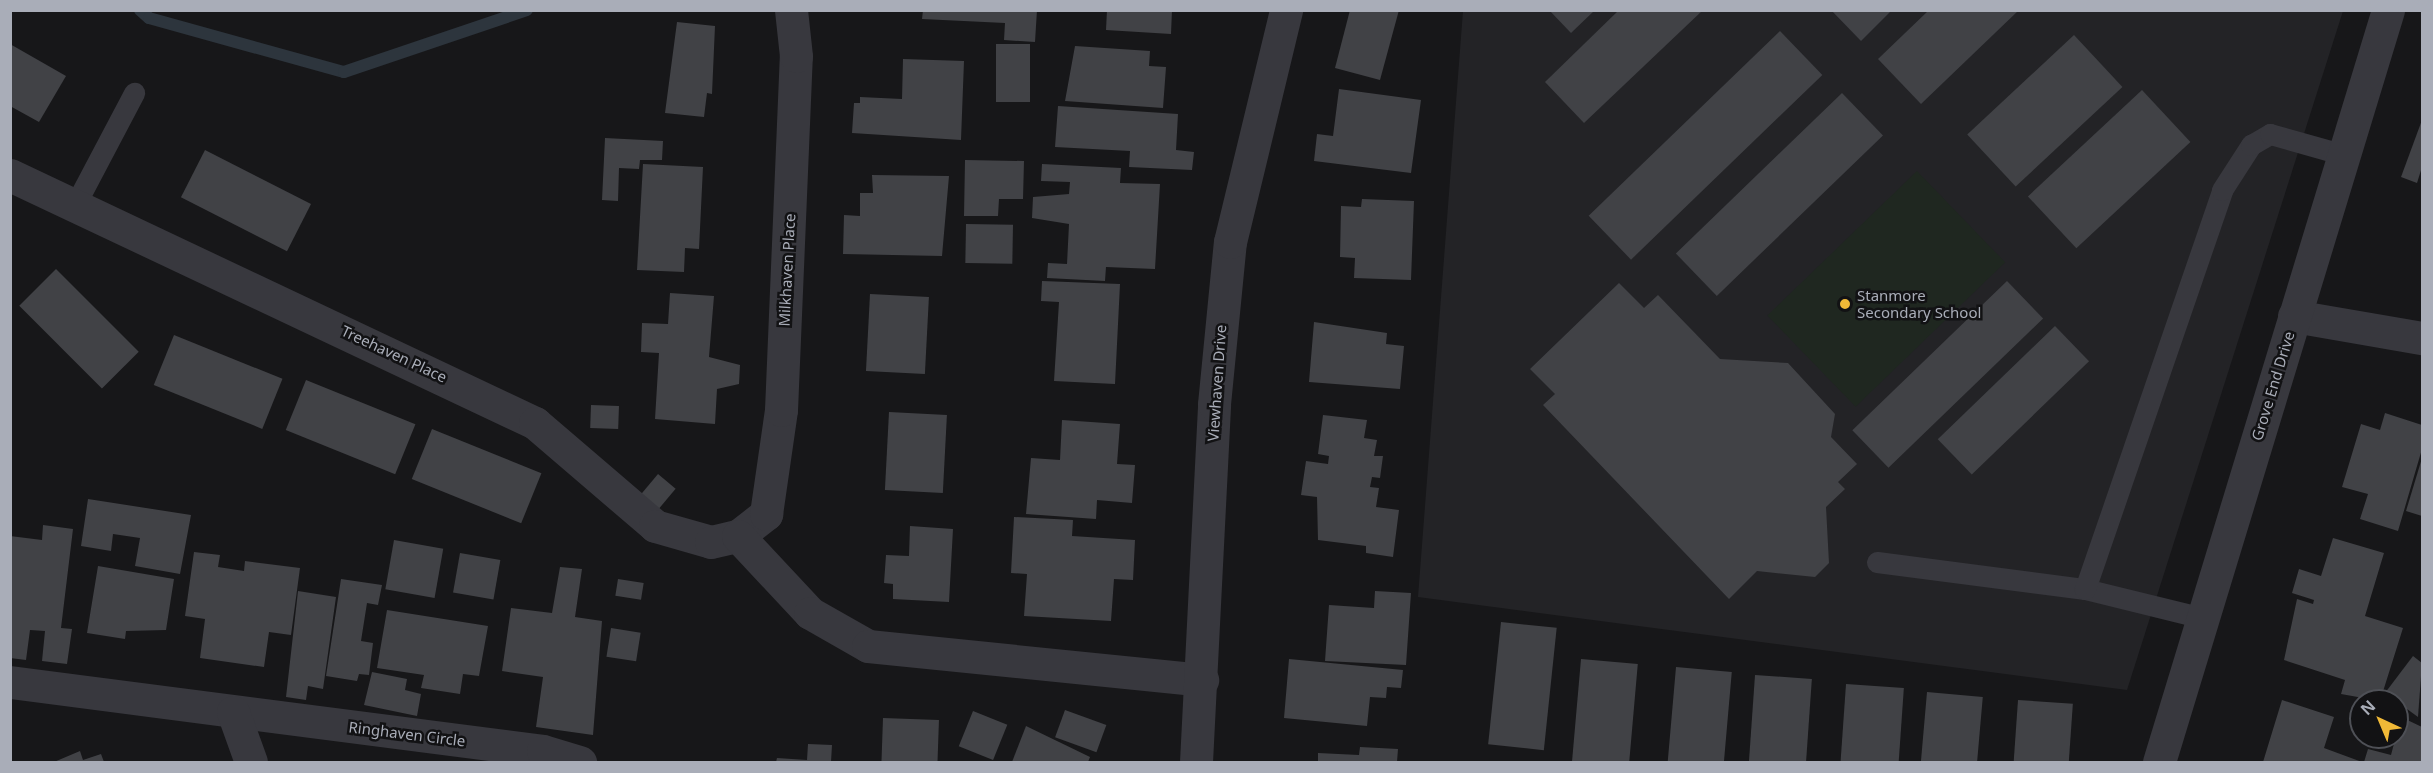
<!DOCTYPE html>
<style>
body{margin:0}
#map{position:relative;width:2433px;height:773px;overflow:hidden;background:#171719;font-family:"Noto Sans",sans-serif}
div>[style]{position:absolute}
.built>*{inset:0;background:#232326}
.green>*{inset:0;background:#1f2720;transform-origin:0 0}
.stream>*{height:12px;margin:-6px;padding:0 6px;transform-origin:6px;border-radius:6px;background:#2d353d}
.building>*{inset:0;background:#414246;transform-origin:0 0}
.service>*{height:21px;margin:-10.5px;padding:0 10.5px;transform-origin:10.5px;border-radius:10.5px;background:#38383e}
.minor>*{height:33px;margin:-16.5px;padding:0 16.5px;transform-origin:16.5px;border-radius:16.5px;background:#38383e}
.tertiary>*{height:33px;margin:-16.5px;padding:0 16.5px;transform-origin:16.5px;border-radius:16.5px;background:#38383e}
.dots>*{width:16px;height:16px;translate:-50% -50%;box-sizing:border-box;border:3px solid #121214;border-radius:50%}
span{translate:-50% -50%;white-space:nowrap;text-align:center;line-height:1.15;-webkit-text-stroke:5px #121214;paint-order:stroke}
.street-label{font-size:15px;color:#a9adb8}
.poi-label{font-size:15px;color:#a9adb8}
.left{translate:0 -50%;text-align:left}
.frame{position:absolute;inset:0;border:12px solid #a9adb8;pointer-events:none}
.north{position:absolute;left:2349px;top:689px;width:60px;height:60px;box-sizing:border-box;background:#121214;border:2px solid #4e5056;border-radius:50%;rotate:316deg;font-size:16px;font-weight:700;line-height:24px;text-align:center;color:#a9adb8}
.north::after{content:'';display:block;margin:auto;width:21px;height:27px;background:#f1b937;clip-path:polygon(50% 0,100% 100%,50% 72%,0 100%)}
</style>
<div id="map">
<div class="built">
<i style="clip-path:polygon(1463px 11px,2343px 11px,2127px 690px,1418px 597px)"></i>
</div>
<div class="green">
<i style="left:1917px;top:171px;width:127px;height:208px;rotate:46deg"></i>
</div>
<div class="stream">
<i style="left:140px;top:10px;width:12px;rotate:42deg"></i>
<i style="left:149px;top:18px;width:202px;rotate:15.5deg"></i>
<i style="left:344px;top:72px;width:193px;rotate:-18.7deg"></i>
</div>
<div class="building">
<i style="clip-path:polygon(923px 10px,1037px 10px,1035px 42px,1004px 40px,1005px 23px,922px 19px)"></i>
<i style="clip-path:polygon(1107px 10px,1172px 10px,1171px 34px,1106px 30px)"></i>
<i style="clip-path:polygon(1350px 10px,1399px 10px,1380px 80px,1335px 68px)"></i>
<i style="clip-path:polygon(1549px 10px,1595px 10px,1571px 33px)"></i>
<i style="clip-path:polygon(1619px 10px,1703px 10px,1584px 123px,1545px 82px)"></i>
<i style="clip-path:polygon(1831px 10px,1892px 10px,1861px 41px)"></i>
<i style="clip-path:polygon(1929px 10px,2019px 10px,1921px 104px,1878px 59px)"></i>
<i style="clip-path:polygon(677px 22px,715px 26px,712px 94px,707px 93px,704px 117px,665px 113px)"></i>
<i style="left:1780px;top:31px;width:61px;height:266px;rotate:46deg"></i>
<i style="left:2074px;top:35px;width:71px;height:146px;rotate:47deg"></i>
<i style="clip-path:polygon(10px 44px,66px 76px,39px 122px,10px 106px)"></i>
<i style="left:996px;top:44px;width:34px;height:58px"></i>
<i style="clip-path:polygon(1075px 46px,1150px 51px,1149px 66px,1166px 67px,1163px 108px,1065px 101px)"></i>
<i style="clip-path:polygon(903px 59px,964px 61px,961px 140px,852px 133px,854px 103px,860px 103px,860px 97px,902px 99px)"></i>
<i style="clip-path:polygon(1339px 89px,1421px 100px,1411px 173px,1314px 161px,1317px 134px,1333px 136px)"></i>
<i style="left:2142px;top:90px;width:71px;height:156px;rotate:47deg"></i>
<i style="left:1842px;top:93px;width:59px;height:231px;rotate:46deg"></i>
<i style="clip-path:polygon(1058px 106px,1178px 114px,1176px 150px,1194px 152px,1192px 170px,1129px 167px,1130px 151px,1055px 147px)"></i>
<i style="clip-path:polygon(2422px 120px,2422px 167px,2417px 183px,2401px 177px)"></i>
<i style="clip-path:polygon(605px 138px,663px 141px,662px 160px,640px 160px,639px 169px,619px 168px,618px 201px,602px 200px)"></i>
<i style="left:205px;top:150px;width:119px;height:53px;rotate:27deg"></i>
<i style="clip-path:polygon(965px 160px,1024px 161px,1023px 199px,999px 199px,998px 216px,964px 216px)"></i>
<i style="clip-path:polygon(643px 164px,703px 167px,699px 249px,685px 248px,684px 272px,637px 270px)"></i>
<i style="clip-path:polygon(1042px 164px,1121px 168px,1120px 183px,1160px 184px,1155px 269px,1106px 267px,1105px 281px,1047px 278px,1048px 263px,1067px 264px,1069px 224px,1032px 218px,1033px 197px,1069px 194px,1070px 182px,1041px 181px)"></i>
<i style="clip-path:polygon(872px 175px,949px 176px,942px 256px,843px 254px,844px 215px,860px 216px,860px 193px,873px 193px)"></i>
<i style="clip-path:polygon(1362px 199px,1414px 201px,1411px 280px,1354px 278px,1355px 258px,1340px 257px,1341px 206px,1361px 207px)"></i>
<i style="left:966px;top:224px;width:47px;height:39px;rotate:1deg"></i>
<i style="left:56px;top:269px;width:117px;height:52px;rotate:45deg"></i>
<i style="clip-path:polygon(1042px 281px,1120px 284px,1115px 384px,1054px 381px,1059px 302px,1041px 301px)"></i>
<i style="left:2007px;top:281px;width:52px;height:215px;rotate:46deg"></i>
<i style="clip-path:polygon(1619px 283px,1644px 308px,1658px 295px,1720px 359px,1788px 363px,1835px 414px,1831px 437px,1857px 464px,1838px 482px,1845px 489px,1826px 507px,1829px 563px,1815px 577px,1757px 571px,1729px 599px,1543px 405px,1555px 394px,1530px 369px)"></i>
<i style="clip-path:polygon(670px 293px,714px 296px,709px 357px,740px 365px,739px 384px,717px 389px,715px 424px,655px 419px,659px 353px,641px 352px,642px 323px,668px 324px)"></i>
<i style="left:870px;top:294px;width:59px;height:77px;rotate:3deg"></i>
<i style="clip-path:polygon(1314px 322px,1387px 333px,1386px 344px,1404px 346px,1400px 389px,1309px 382px)"></i>
<i style="left:2055px;top:326px;width:49px;height:163px;rotate:46deg"></i>
<i style="left:174px;top:335px;width:117px;height:54px;rotate:22deg"></i>
<i style="left:306px;top:380px;width:118px;height:54px;rotate:22deg"></i>
<i style="left:591px;top:405px;width:28px;height:23px;rotate:2deg"></i>
<i style="left:889px;top:412px;width:58px;height:78px;rotate:3deg"></i>
<i style="clip-path:polygon(2385px 413px,2422px 425px,2422px 449px,2398px 531px,2360px 519px,2368px 494px,2342px 487px,2361px 424px,2380px 430px)"></i>
<i style="clip-path:polygon(1323px 415px,1367px 420px,1364px 438px,1377px 440px,1374px 456px,1383px 456px,1380px 478px,1372px 477px,1370px 487px,1379px 488px,1376px 507px,1399px 510px,1393px 557px,1366px 553px,1366px 546px,1318px 540px,1317px 497px,1301px 495px,1306px 461px,1328px 464px,1329px 456px,1318px 454px)"></i>
<i style="clip-path:polygon(1062px 420px,1120px 424px,1117px 464px,1135px 465px,1132px 503px,1097px 500px,1096px 519px,1026px 514px,1031px 458px,1060px 460px)"></i>
<i style="left:432px;top:429px;width:118px;height:54px;rotate:22deg"></i>
<i style="clip-path:polygon(2422px 458px,2422px 516px,2406px 511px)"></i>
<i style="left:658px;top:474px;width:23px;height:28px;rotate:40deg"></i>
<i style="clip-path:polygon(88px 499px,191px 515px,180px 574px,135px 566px,140px 538px,113px 534px,111px 551px,81px 546px)"></i>
<i style="clip-path:polygon(1014px 517px,1073px 520px,1072px 536px,1135px 540px,1133px 580px,1114px 579px,1111px 621px,1024px 616px,1027px 574px,1011px 573px)"></i>
<i style="clip-path:polygon(43px 525px,73px 529px,61px 628px,72px 629px,67px 664px,42px 661px,45px 631px,30px 630px,26px 660px,10px 658px,10px 536px,42px 540px)"></i>
<i style="clip-path:polygon(910px 526px,953px 529px,949px 602px,893px 599px,893px 584px,884px 583px,886px 555px,909px 556px)"></i>
<i style="clip-path:polygon(2333px 538px,2384px 553px,2365px 616px,2403px 628px,2380px 701px,2341px 694px,2345px 680px,2284px 660px,2297px 599px,2313px 604px,2314px 600px,2292px 593px,2299px 569px,2321px 576px)"></i>
<i style="left:394px;top:540px;width:50px;height:50px;rotate:10deg"></i>
<i style="clip-path:polygon(194px 552px,220px 555px,218px 567px,244px 571px,245px 561px,300px 568px,291px 635px,269px 632px,264px 667px,200px 658px,205px 619px,185px 616px)"></i>
<i style="left:460px;top:553px;width:41px;height:40px;rotate:10deg"></i>
<i style="clip-path:polygon(98px 566px,174px 579px,166px 630px,126px 631px,125px 639px,87px 633px)"></i>
<i style="clip-path:polygon(560px 567px,582px 569px,575px 617px,602px 621px,593px 735px,536px 727px,543px 677px,502px 671px,511px 608px,552px 613px)"></i>
<i style="clip-path:polygon(341px 579px,382px 585px,378px 605px,367px 603px,361px 641px,373px 643px,369px 675px,359px 674px,357px 681px,326px 676px)"></i>
<i style="left:618px;top:579px;width:26px;height:17px;rotate:9deg"></i>
<i style="clip-path:polygon(298px 591px,336px 597px,323px 689px,308px 686px,306px 700px,286px 697px)"></i>
<i style="clip-path:polygon(1375px 591px,1411px 593px,1406px 665px,1325px 661px,1329px 605px,1374px 608px)"></i>
<i style="clip-path:polygon(387px 610px,488px 626px,479px 676px,463px 674px,460px 694px,421px 688px,424px 675px,377px 668px)"></i>
<i style="left:1501px;top:622px;width:56px;height:123px;rotate:6deg"></i>
<i style="left:611px;top:628px;width:30px;height:29px;rotate:9deg"></i>
<i style="clip-path:polygon(2413px 656px,2422px 663px,2418px 717px,2385px 693px)"></i>
<i style="clip-path:polygon(1289px 659px,1403px 670px,1401px 688px,1387px 687px,1386px 698px,1370px 697px,1367px 726px,1284px 718px)"></i>
<i style="left:1581px;top:659px;width:57px;height:103px;rotate:5deg"></i>
<i style="left:1676px;top:667px;width:56px;height:96px;rotate:5deg"></i>
<i style="clip-path:polygon(372px 672px,407px 679px,405px 690px,421px 694px,417px 716px,364px 705px)"></i>
<i style="left:1755px;top:675px;width:57px;height:87px;rotate:4deg"></i>
<i style="left:1846px;top:684px;width:58px;height:78px;rotate:4deg"></i>
<i style="left:1927px;top:692px;width:56px;height:70px;rotate:5deg"></i>
<i style="left:2018px;top:700px;width:55px;height:62px;rotate:4deg"></i>
<i style="clip-path:polygon(2282px 700px,2334px 717px,2324px 748px,2362px 762px,2263px 762px)"></i>
<i style="left:1065px;top:710px;width:44px;height:29px;rotate:20deg"></i>
<i style="left:973px;top:711px;width:37px;height:38px;rotate:22deg"></i>
<i style="clip-path:polygon(2401px 717px,2422px 727px,2422px 762px,2364px 762px,2368px 749px,2391px 755px)"></i>
<i style="left:883px;top:718px;width:56px;height:44px;rotate:2deg"></i>
<i style="clip-path:polygon(1026px 726px,1090px 757px,1088px 762px,1012px 762px)"></i>
<i style="clip-path:polygon(808px 744px,832px 745px,831px 762px,776px 762px,777px 758px,807px 760px)"></i>
<i style="clip-path:polygon(1360px 747px,1398px 749px,1397px 762px,1318px 762px,1318px 753px,1359px 755px)"></i>
<i style="clip-path:polygon(80px 751px,83px 760px,101px 754px,104px 762px,54px 762px)"></i>
</div>
<div class="service">
<i style="left:75px;top:205px;width:127px;rotate:-62.2deg"></i>
<i style="left:1877px;top:562px;width:210px;rotate:7.4deg"></i>
<i style="left:2203px;top:618px;width:122px;rotate:-166.2deg"></i>
<i style="left:2085px;top:589px;width:422px;rotate:-71deg"></i>
<i style="left:2222px;top:190px;width:54px;rotate:-57.2deg"></i>
<i style="left:2251px;top:145px;width:22px;rotate:-30deg"></i>
<i style="left:2270px;top:134px;width:77px;rotate:15.8deg"></i>
</div>
<div class="minor">
<i style="left:10px;top:175px;width:581px;rotate:25.29deg"></i>
<i style="left:535px;top:423px;width:158px;rotate:40.6deg"></i>
<i style="left:655px;top:526px;width:58px;rotate:15.9deg"></i>
<i style="left:711px;top:542px;width:28px;rotate:-13deg"></i>
<i style="left:738px;top:536px;width:36px;rotate:-38deg"></i>
<i style="left:766px;top:514px;width:105px;rotate:-81.8deg"></i>
<i style="left:781px;top:410px;width:354px;rotate:-87.6deg"></i>
<i style="left:796px;top:56px;width:46px;rotate:-96.2deg"></i>
<i style="left:2294px;top:316px;width:130px;rotate:9.8deg"></i>
<i style="left:738px;top:536px;width:105px;rotate:46.9deg"></i>
<i style="left:810px;top:613px;width:67px;rotate:29.6deg"></i>
<i style="left:868px;top:646px;width:336px;rotate:5.8deg"></i>
<i style="left:10px;top:682px;width:537px;rotate:7.38deg"></i>
<i style="left:543px;top:751px;width:39px;rotate:17deg"></i>
<i style="left:233px;top:712px;width:53px;rotate:70.2deg"></i>
</div>
<div class="tertiary">
<i style="left:1196px;top:762px;width:358px;rotate:-87.1deg"></i>
<i style="left:1214px;top:404px;width:163px;rotate:-84.4deg"></i>
<i style="left:1230px;top:242px;width:239px;rotate:-76.4deg"></i>
<i style="left:2159px;top:762px;width:786px;rotate:-73.06deg"></i>
</div>
<div class="dots">
<i style="left:1845px;top:304px;background:#f1b937"></i>
</div>
<div class="street-label">
<span style="left:787px;top:270px;rotate:-87deg">Milkhaven Place</span>
<span style="left:394px;top:354px;rotate:25deg">Treehaven Place</span>
<span style="left:1217px;top:383px;rotate:-86deg">Viewhaven Drive</span>
<span style="left:2273px;top:386px;rotate:-73deg">Grove End Drive</span>
<span style="left:407px;top:734px;rotate:7deg">Ringhaven Circle</span>
</div>
<div class="poi-label">
<span class="left" style="left:1857px;top:304px">Stanmore<br>Secondary School</span>
</div>
<div class="frame"></div>
<div class="north">N</div>
</div>
